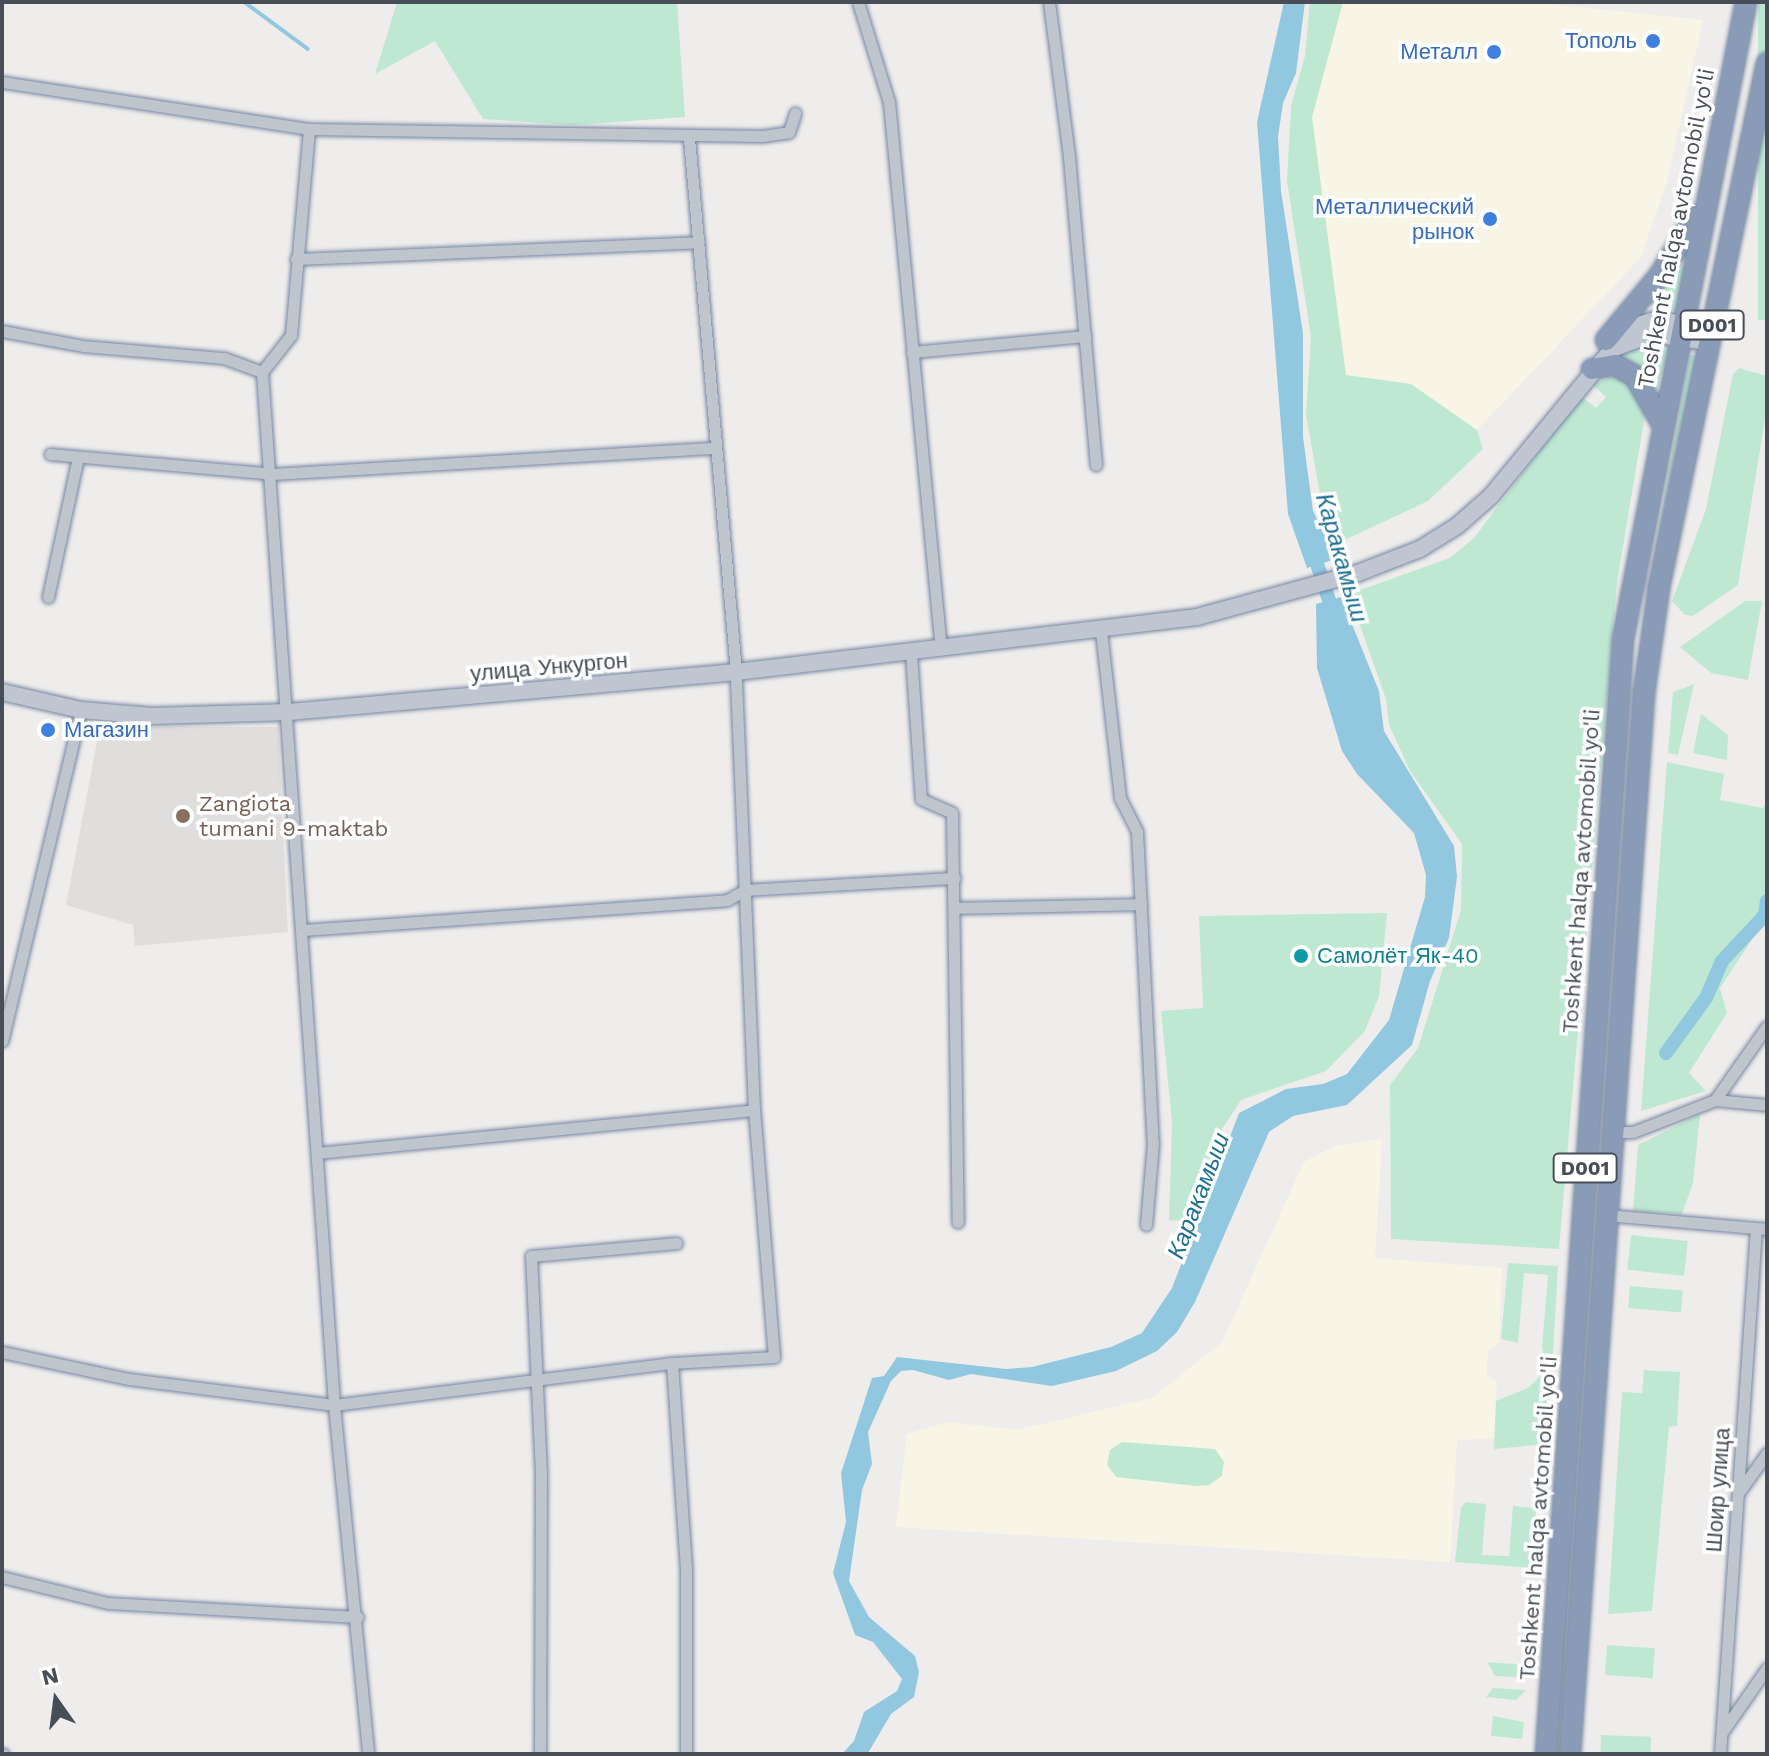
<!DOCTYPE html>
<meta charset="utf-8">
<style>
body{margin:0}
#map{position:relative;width:1769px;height:1756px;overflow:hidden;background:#efedec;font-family:"Work Sans",sans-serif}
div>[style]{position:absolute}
.commercial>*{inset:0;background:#f9f5e6}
.education>*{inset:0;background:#e0dedd}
.green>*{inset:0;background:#bfe8d3;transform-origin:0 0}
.water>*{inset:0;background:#91c8e0}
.stream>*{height:4px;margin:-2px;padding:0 2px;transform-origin:2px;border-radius:2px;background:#91c8e0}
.canal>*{height:14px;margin:-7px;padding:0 7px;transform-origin:7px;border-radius:7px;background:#91c8e0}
.roads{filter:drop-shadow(0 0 2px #7586a1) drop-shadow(0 0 2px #7586a1)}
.street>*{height:11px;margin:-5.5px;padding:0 5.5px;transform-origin:5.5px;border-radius:5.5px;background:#bfc5cd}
.secondary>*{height:16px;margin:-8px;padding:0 8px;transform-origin:8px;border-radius:8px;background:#bfc6d1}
.highway>*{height:20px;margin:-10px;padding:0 10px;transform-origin:10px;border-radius:10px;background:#899bb6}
.dots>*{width:22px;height:22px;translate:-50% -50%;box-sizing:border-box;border:4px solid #fff;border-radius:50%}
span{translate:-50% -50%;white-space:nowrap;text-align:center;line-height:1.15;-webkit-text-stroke:7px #fff;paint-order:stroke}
.shield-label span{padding:2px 6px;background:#fff;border:2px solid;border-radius:6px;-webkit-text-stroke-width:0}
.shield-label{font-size:20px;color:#474e57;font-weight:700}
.shop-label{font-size:22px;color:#366cbe}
.right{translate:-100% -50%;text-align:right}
.left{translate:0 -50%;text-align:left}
.street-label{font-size:22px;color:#474e57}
.education-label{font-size:22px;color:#785e54}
.culture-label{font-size:22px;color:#0d838f}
.water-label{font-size:24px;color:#1d7094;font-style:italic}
.frame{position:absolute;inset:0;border:4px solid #474e57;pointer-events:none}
.north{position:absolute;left:16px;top:1660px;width:80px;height:80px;-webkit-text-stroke:6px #fff;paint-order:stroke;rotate:346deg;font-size:22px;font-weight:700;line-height:32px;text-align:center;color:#474e57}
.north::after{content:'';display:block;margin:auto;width:28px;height:36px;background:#474e57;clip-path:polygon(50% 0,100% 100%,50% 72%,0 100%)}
</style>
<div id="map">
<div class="commercial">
<i style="clip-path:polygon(1343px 2px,1527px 2px,1703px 20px,1667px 181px,1641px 257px,1477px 430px,1411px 384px,1346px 376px,1312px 117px)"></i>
<i style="clip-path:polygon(1382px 1139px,1375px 1258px,1502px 1268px,1499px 1343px,1488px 1351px,1487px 1365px,1487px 1375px,1497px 1382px,1494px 1438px,1457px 1440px,1450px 1562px,896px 1527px,907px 1434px,949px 1422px,1017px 1430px,1152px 1398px,1222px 1342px,1304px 1162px,1335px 1146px)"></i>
</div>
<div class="education">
<i style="clip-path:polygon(100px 726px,278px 727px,288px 932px,135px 946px,133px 925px,66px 905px)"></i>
</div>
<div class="green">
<i style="clip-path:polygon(397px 2px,677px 2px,685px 117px,574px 125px,483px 119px,435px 41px,375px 74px)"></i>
<i style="clip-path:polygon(1310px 2px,1343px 2px,1312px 117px,1346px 375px,1411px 384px,1477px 430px,1483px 449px,1428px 501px,1334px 545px,1321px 500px,1306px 415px,1311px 337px,1287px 181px,1291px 106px,1305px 56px)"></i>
<i style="left:1758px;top:2px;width:9px;height:318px"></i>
<i style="clip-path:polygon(1685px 264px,1676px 311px,1648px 304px)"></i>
<i style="clip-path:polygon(1632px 345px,1668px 350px,1657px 390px,1635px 364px,1613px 356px)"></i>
<i style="clip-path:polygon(1690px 355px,1696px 356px,1653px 561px,1671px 458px)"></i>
<i style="clip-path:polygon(1739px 368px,1767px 376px,1767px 407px,1738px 585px,1693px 616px,1685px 615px,1672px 601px,1706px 509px,1733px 374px)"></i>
<i style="clip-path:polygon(1613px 376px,1631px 383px,1646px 409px,1617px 582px,1559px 1249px,1391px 1239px,1390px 1085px,1418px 1048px,1461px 910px,1462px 844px,1410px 771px,1389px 725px,1386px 699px,1349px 594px,1450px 558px,1474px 538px,1581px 396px,1596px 408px,1606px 397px,1592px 384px)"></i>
<i style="clip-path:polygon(1745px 601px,1762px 601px,1748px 680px,1711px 673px,1680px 647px)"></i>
<i style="clip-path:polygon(1694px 684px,1678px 755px,1668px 753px,1673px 692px)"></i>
<i style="clip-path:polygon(1701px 714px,1728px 735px,1727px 760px,1693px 753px)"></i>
<i style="clip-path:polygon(1667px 762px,1724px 774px,1720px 800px,1763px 808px,1767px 799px,1767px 917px,1720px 988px,1727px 1013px,1689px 1073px,1706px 1091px,1641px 1111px)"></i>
<i style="clip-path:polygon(1387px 913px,1379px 996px,1365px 1031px,1326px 1071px,1241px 1100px,1218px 1135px,1192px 1222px,1169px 1220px,1172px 1122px,1161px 1011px,1203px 1008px,1199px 916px)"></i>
<i style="clip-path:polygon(1700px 1114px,1693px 1183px,1682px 1214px,1633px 1211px,1638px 1145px)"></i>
<i style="left:1631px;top:1235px;width:57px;height:35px;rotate:6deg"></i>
<i style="clip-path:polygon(1508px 1263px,1558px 1266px,1553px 1354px,1543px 1353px,1542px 1346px,1548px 1275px,1524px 1273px,1518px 1343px,1501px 1339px)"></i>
<i style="left:1630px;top:1286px;width:53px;height:22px;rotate:5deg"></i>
<i style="clip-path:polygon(1644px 1370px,1680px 1372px,1677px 1426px,1669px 1427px,1652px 1611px,1608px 1614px,1622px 1392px,1642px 1393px)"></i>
<i style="clip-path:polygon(1543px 1373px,1550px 1378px,1546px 1444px,1494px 1449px,1496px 1401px,1528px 1388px)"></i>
<i style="clip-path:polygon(1122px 1442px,1215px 1449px,1224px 1462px,1222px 1476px,1209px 1485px,1195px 1486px,1116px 1477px,1107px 1465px,1110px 1450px)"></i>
<i style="clip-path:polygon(1466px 1502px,1486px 1504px,1482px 1555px,1509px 1556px,1513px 1506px,1536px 1508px,1533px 1568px,1455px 1562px,1461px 1507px)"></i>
<i style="clip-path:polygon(1569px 1544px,1563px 1714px,1560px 1754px,1553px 1754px)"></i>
<i style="left:1607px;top:1645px;width:48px;height:30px;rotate:4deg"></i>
<i style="clip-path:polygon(1487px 1662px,1527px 1665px,1526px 1678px,1495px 1676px)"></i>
<i style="clip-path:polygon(1493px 1688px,1526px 1690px,1516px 1700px,1486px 1697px)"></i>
<i style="clip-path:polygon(1493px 1716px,1524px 1722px,1522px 1739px,1491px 1736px)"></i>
<i style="left:1601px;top:1735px;width:50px;height:19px;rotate:2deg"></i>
</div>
<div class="water">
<i style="clip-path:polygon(1284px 2px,1305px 2px,1296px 73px,1283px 103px,1278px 137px,1281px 191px,1303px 333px,1303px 437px,1313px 511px,1336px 559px,1307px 568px,1288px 514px,1257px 122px)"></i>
<i style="clip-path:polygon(1341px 597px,1379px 691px,1384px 731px,1454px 846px,1457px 877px,1449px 938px,1430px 981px,1412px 1045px,1347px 1105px,1293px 1116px,1269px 1132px,1195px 1302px,1177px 1332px,1157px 1351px,1116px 1371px,1052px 1386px,971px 1374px,949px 1380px,913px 1370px,901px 1371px,891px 1381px,868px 1432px,872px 1464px,862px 1490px,849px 1581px,869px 1617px,915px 1656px,919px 1672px,914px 1697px,891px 1714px,868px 1753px,842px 1754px,854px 1741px,864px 1712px,897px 1691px,902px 1679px,873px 1642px,855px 1635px,833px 1573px,846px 1522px,841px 1473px,872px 1378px,884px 1376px,897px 1357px,1006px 1369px,1032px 1367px,1111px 1347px,1142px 1333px,1172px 1288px,1239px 1113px,1286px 1089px,1323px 1084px,1347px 1074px,1389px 1020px,1425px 897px,1426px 875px,1414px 833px,1357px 774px,1342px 751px,1317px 668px,1316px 604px)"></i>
</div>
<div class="stream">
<i style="left:244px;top:2px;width:79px;rotate:36.3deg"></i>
</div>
<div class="canal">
<i style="left:1311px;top:546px;width:76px;rotate:71.6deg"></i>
<i style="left:1666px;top:1053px;width:68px;rotate:-54deg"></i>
<i style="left:1706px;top:998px;width:40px;rotate:-66.6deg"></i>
<i style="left:1722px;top:961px;width:63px;rotate:-46.9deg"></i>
<i style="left:1765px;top:915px;width:14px;rotate:-82deg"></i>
</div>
<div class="roads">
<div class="street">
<i style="left:858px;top:2px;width:105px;rotate:72.8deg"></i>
<i style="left:889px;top:102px;width:550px;rotate:84.58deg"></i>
<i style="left:1049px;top:2px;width:156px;rotate:82.6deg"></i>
<i style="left:1069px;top:157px;width:309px;rotate:85deg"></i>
<i style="left:2px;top:82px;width:311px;rotate:8.7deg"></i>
<i style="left:309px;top:129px;width:453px;rotate:0.9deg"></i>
<i style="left:762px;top:136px;width:27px;rotate:-8deg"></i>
<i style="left:789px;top:132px;width:20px;rotate:-72deg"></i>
<i style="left:296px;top:259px;width:403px;rotate:-2.4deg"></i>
<i style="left:2px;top:331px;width:82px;rotate:10.5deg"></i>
<i style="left:83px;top:346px;width:142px;rotate:4.9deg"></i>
<i style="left:224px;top:358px;width:40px;rotate:20.2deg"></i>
<i style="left:262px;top:372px;width:1036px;rotate:86.01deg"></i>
<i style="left:334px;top:1405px;width:351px;rotate:84.4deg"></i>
<i style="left:912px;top:352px;width:174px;rotate:-5.3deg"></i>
<i style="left:262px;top:372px;width:47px;rotate:-51.9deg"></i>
<i style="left:291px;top:335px;width:207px;rotate:-85deg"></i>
<i style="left:50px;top:454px;width:223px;rotate:5.1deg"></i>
<i style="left:272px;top:474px;width:444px;rotate:-3.4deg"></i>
<i style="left:48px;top:597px;width:143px;rotate:-77.9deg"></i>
<i style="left:1101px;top:631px;width:168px;rotate:83.5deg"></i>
<i style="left:1120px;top:798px;width:38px;rotate:63deg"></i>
<i style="left:1137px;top:832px;width:311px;rotate:87.1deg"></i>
<i style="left:1153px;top:1143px;width:82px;rotate:94.9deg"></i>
<i style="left:911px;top:653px;width:146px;rotate:86.1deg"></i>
<i style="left:921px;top:799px;width:34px;rotate:24deg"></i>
<i style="left:952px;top:813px;width:409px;rotate:89.2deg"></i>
<i style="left:955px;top:908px;width:186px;rotate:-1.2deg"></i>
<i style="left:303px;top:930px;width:425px;rotate:-4deg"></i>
<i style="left:727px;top:900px;width:21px;rotate:-29deg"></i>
<i style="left:745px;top:890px;width:210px;rotate:-3.3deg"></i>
<i style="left:2px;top:1041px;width:340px;rotate:-76.6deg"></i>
<i style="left:1715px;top:1100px;width:90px;rotate:-54.9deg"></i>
<i style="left:1611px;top:1132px;width:22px"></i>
<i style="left:1633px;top:1132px;width:88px;rotate:-21.3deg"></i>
<i style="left:1715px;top:1100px;width:52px;rotate:5.5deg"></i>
<i style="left:317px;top:1153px;width:439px;rotate:-5.6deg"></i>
<i style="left:1606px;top:1215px;width:162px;rotate:5deg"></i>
<i style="left:2px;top:1352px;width:130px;rotate:12deg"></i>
<i style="left:129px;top:1379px;width:207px;rotate:7.2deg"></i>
<i style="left:334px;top:1405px;width:341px;rotate:-7.1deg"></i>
<i style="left:672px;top:1363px;width:102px;rotate:-3.4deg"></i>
<i style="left:774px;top:1357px;width:248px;rotate:-94.6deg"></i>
<i style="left:754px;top:1110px;width:438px;rotate:-92.4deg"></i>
<i style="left:736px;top:672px;width:536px;rotate:-95.03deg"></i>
<i style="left:672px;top:1363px;width:206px;rotate:86.1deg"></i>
<i style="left:686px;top:1569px;width:185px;rotate:90deg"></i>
<i style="left:1739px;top:1492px;width:48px;rotate:-54.3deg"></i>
<i style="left:2px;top:1577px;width:109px;rotate:13.8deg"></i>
<i style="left:108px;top:1603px;width:250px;rotate:3.2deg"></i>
<i style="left:1723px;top:1731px;width:77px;rotate:-55.1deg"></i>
<i style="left:2px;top:1754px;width:1px"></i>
<i style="left:540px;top:1754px;width:280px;rotate:-89.8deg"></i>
<i style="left:541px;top:1474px;width:218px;rotate:-92.6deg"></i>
<i style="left:531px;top:1256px;width:146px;rotate:-5.1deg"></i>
<i style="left:1720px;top:1754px;width:527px;rotate:-86.08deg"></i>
</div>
<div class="secondary">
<i style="left:1616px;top:332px;width:41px;rotate:-17.1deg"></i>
<i style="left:1655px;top:320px;width:56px;rotate:7.1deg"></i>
<i style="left:2px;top:692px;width:81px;rotate:12.8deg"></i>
<i style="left:81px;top:710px;width:71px;rotate:4.8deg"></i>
<i style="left:152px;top:716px;width:137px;rotate:-1.7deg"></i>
<i style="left:289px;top:712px;width:449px;rotate:-5.1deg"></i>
<i style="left:736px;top:672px;width:464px;rotate:-6.8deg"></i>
<i style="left:1197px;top:617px;width:167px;rotate:-15.3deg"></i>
<i style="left:1358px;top:573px;width:66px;rotate:-21.2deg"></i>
<i style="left:1420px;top:549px;width:44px;rotate:-31.9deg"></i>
<i style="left:1457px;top:526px;width:45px;rotate:-41.4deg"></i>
<i style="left:1491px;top:496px;width:190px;rotate:-50.5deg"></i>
<i style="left:1612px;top:349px;width:43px;rotate:-20.6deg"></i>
<i style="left:1652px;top:334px;width:57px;rotate:8.1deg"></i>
</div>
<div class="highway">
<i style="left:1606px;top:340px;width:85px;rotate:-50.3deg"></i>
<i style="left:1660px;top:275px;width:69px;rotate:-58.6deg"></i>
<i style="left:1592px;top:369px;width:23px;rotate:-10deg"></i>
<i style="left:1615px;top:365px;width:23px;rotate:29deg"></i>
<i style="left:1635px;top:376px;width:53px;rotate:60.5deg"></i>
<i style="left:1546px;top:1754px;width:1118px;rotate:-86.05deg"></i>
<i style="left:1623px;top:639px;width:649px;rotate:-79.07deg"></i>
<i style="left:1570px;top:1754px;width:1064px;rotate:-86.01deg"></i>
<i style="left:1644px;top:693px;width:107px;rotate:-81.9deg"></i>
<i style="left:1659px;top:587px;width:535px;rotate:-78.35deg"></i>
</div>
</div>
<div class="dots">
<i style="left:1653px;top:41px;background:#3f7fe0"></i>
<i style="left:1494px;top:52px;background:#3f7fe0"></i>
<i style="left:1490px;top:219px;background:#3f7fe0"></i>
<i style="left:48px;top:730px;background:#3f7fe0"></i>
<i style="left:183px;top:816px;background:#8d6e63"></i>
<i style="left:1301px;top:956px;background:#0f9aa8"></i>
</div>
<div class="shield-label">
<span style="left:1712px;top:325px">D001</span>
<span style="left:1585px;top:1168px">D001</span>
</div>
<div class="shop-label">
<span class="right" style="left:1637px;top:41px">Тополь</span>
<span class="right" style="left:1478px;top:52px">Металл</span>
<span class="right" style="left:1474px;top:219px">Металлический<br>рынок</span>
<span class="left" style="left:64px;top:730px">Магазин</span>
</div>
<div class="street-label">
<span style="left:1676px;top:228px;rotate:-79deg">Toshkent halqa avtomobil yo'li</span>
<span style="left:549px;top:667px;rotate:-5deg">улица Ункургон</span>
<span style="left:1581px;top:871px;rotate:-86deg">Toshkent halqa avtomobil yo'li</span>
<span style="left:1718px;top:1490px;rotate:-86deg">Шоир улица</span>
<span style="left:1538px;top:1518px;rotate:-86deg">Toshkent halqa avtomobil yo'li</span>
</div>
<div class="education-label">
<span class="left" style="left:199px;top:816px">Zangiota<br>tumani 9-maktab</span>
</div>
<div class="culture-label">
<span class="left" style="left:1317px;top:956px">Самолёт Як-40</span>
</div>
<div class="water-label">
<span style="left:1341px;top:558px;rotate:74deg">Каракамыш</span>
<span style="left:1199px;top:1196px;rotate:-69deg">Каракамыш</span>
</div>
<div class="frame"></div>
<div class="north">N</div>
</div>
